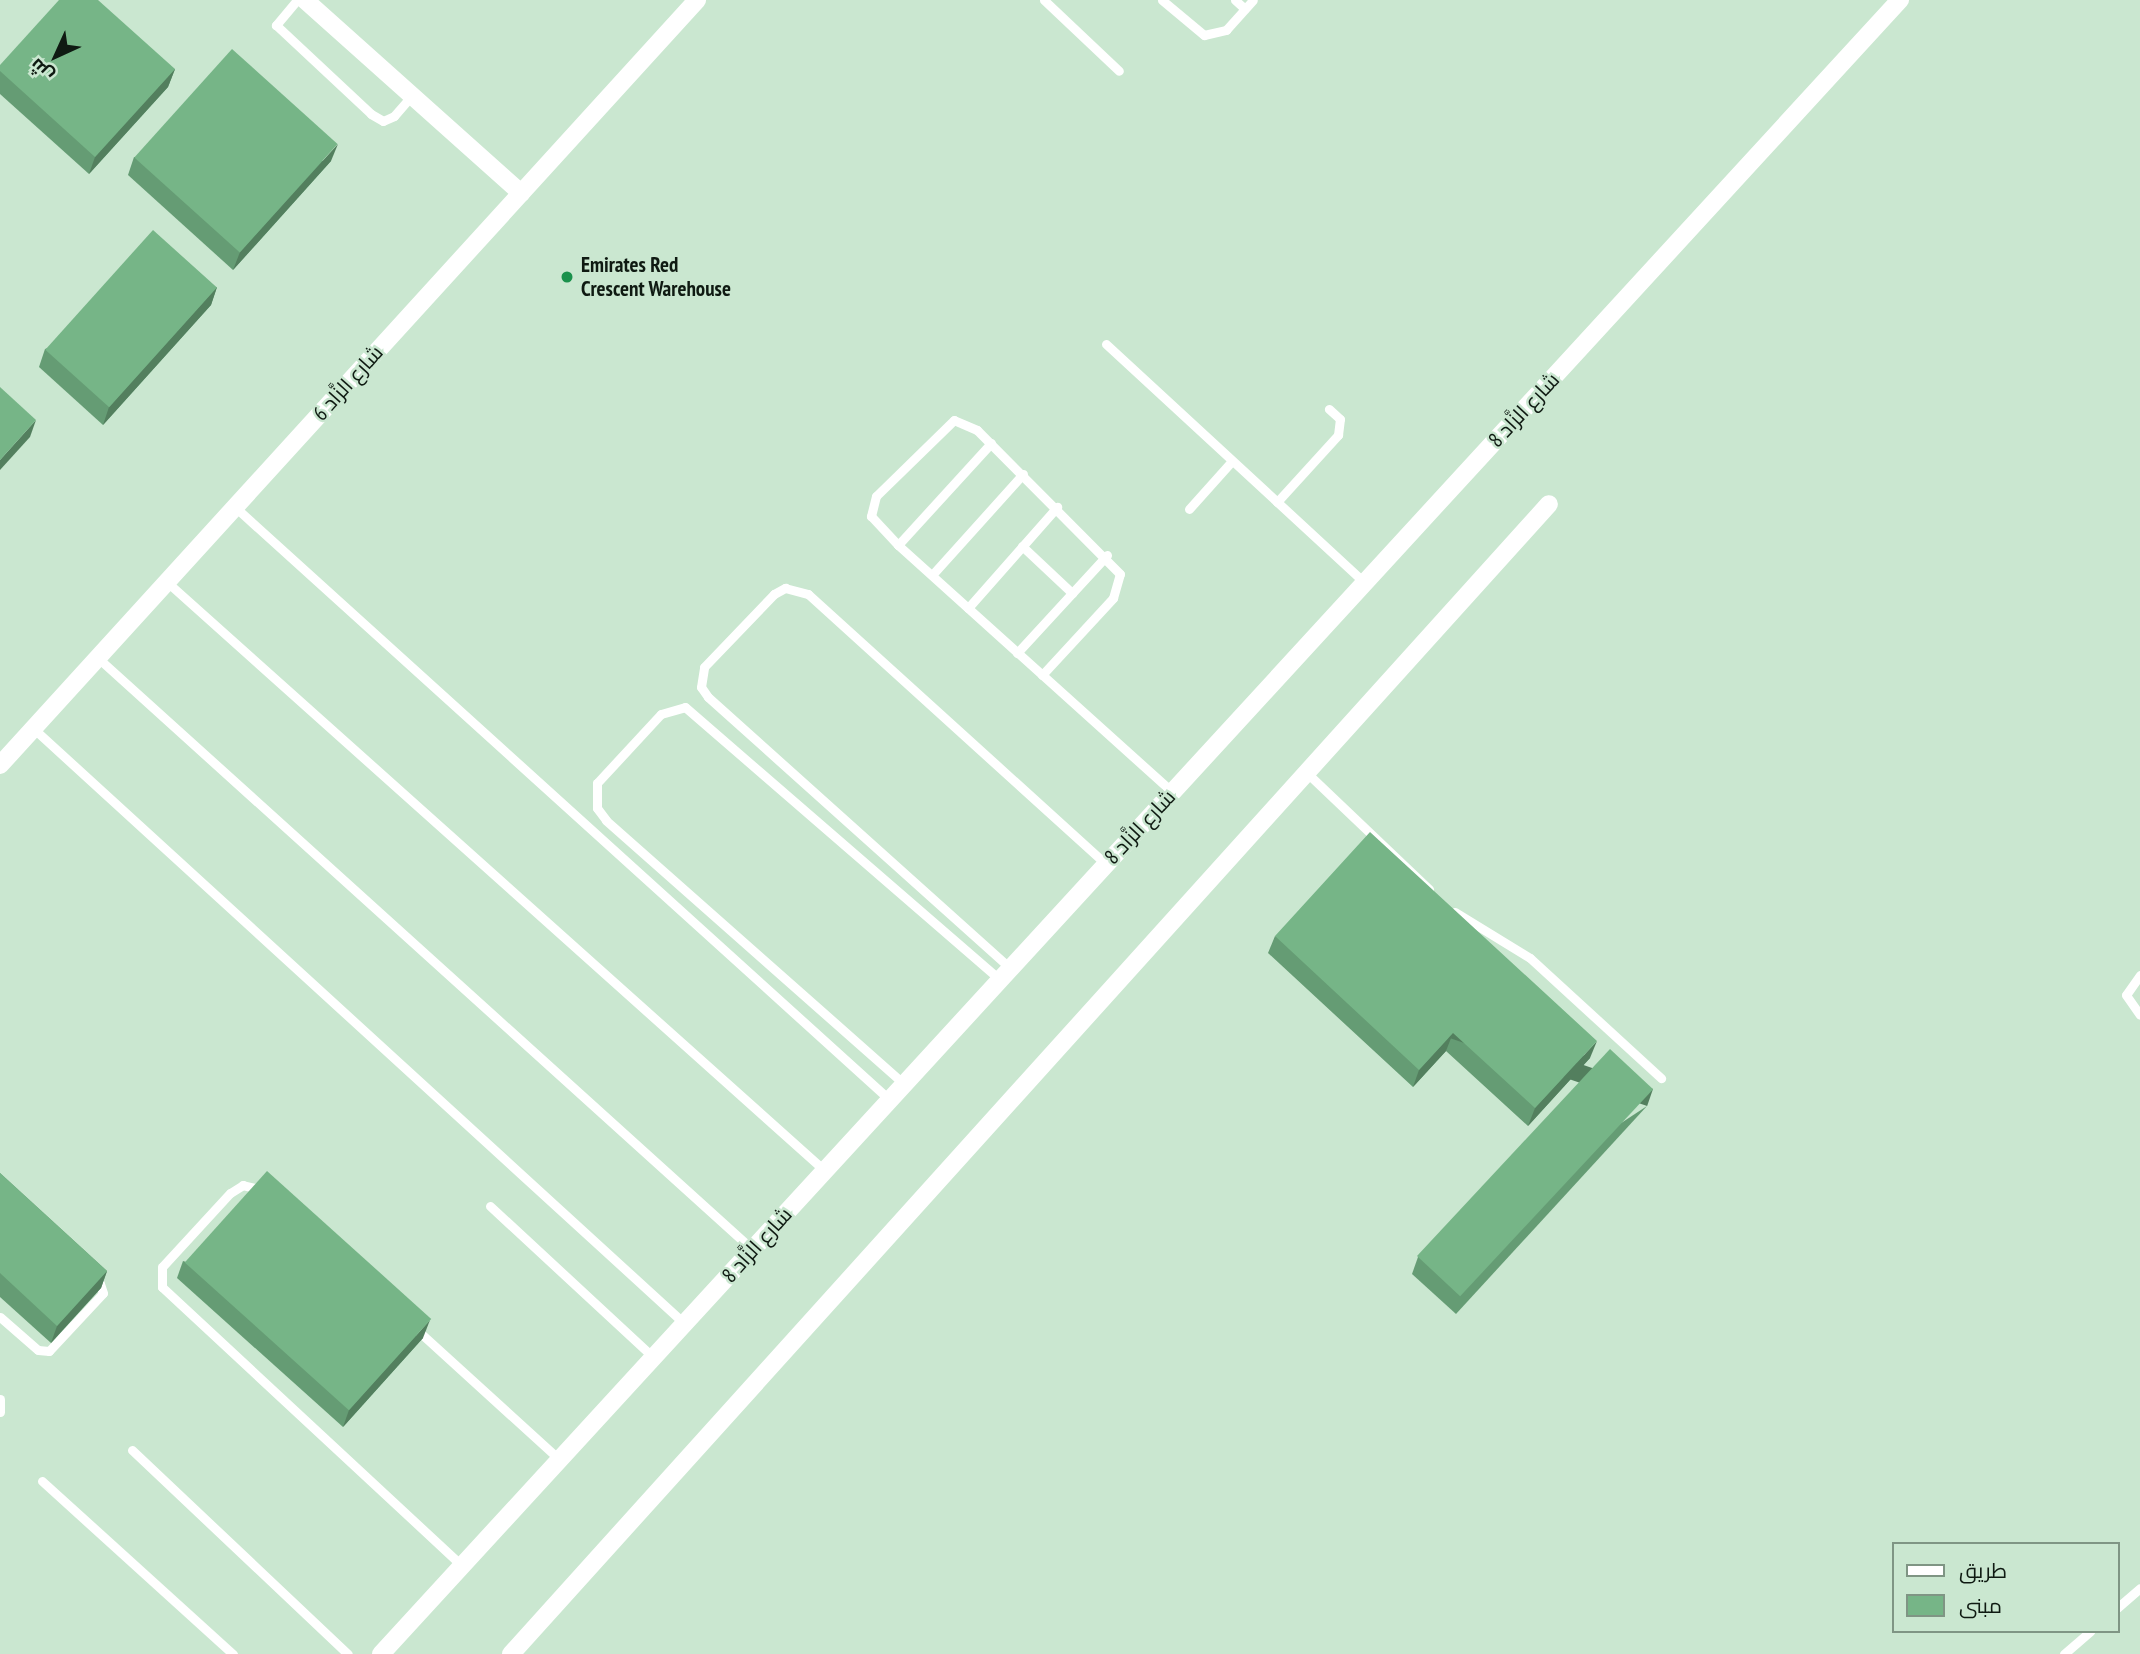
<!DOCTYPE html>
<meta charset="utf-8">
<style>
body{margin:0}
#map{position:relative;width:2140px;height:1654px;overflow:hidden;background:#cae7d0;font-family:"PT Sans Narrow",Cairo,sans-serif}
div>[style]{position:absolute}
.lane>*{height:9px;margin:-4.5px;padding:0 4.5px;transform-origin:4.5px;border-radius:4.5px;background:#fff}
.street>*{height:18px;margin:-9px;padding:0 9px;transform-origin:9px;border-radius:9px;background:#fff}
.wall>*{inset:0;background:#659c74}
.shaded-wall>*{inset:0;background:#537f5e;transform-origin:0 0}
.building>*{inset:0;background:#76b587;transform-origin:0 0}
.dots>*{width:19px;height:19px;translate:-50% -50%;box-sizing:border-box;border:4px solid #cae7d0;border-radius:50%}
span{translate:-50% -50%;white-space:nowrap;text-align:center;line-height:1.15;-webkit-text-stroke:5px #cae7d0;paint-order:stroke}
.poi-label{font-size:21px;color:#0f1a12;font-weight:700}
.left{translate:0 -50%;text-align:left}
.street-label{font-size:21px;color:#0f1a12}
.legend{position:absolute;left:1892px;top:1542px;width:228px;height:91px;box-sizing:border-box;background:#cae7d0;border:2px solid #7f9584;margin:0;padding:9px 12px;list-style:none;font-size:21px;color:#0f1a12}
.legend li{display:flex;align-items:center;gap:14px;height:35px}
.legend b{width:35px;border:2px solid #7f9584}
.north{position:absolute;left:21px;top:21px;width:70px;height:70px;-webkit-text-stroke:5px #cae7d0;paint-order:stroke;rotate:225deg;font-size:19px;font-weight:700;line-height:28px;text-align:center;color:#0f1a12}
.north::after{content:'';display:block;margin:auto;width:24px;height:32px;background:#0f1a12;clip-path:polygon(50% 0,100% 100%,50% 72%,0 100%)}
</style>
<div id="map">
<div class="lane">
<i style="left:297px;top:0;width:33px;rotate:130deg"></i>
<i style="left:276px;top:25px;width:130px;rotate:43.1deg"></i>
<i style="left:371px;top:114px;width:14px;rotate:30deg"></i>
<i style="left:383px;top:121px;width:12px;rotate:-24deg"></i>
<i style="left:394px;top:116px;width:28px;rotate:-49deg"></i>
<i style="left:1044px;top:0;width:103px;rotate:43.4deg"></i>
<i style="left:1162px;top:0;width:55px;rotate:39.8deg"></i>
<i style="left:1204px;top:35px;width:23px;rotate:-13deg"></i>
<i style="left:1226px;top:30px;width:40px;rotate:-48deg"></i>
<i style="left:1235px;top:0;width:13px;rotate:42deg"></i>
<i style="left:1106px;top:344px;width:352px;rotate:42.7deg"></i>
<i style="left:1277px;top:502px;width:91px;rotate:-47.7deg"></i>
<i style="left:1338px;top:435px;width:16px;rotate:-83deg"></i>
<i style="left:1340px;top:419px;width:15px;rotate:-138deg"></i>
<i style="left:235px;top:507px;width:884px;rotate:42.16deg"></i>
<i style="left:1189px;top:509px;width:64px;rotate:-48.1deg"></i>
<i style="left:898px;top:545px;width:138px;rotate:-47.6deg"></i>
<i style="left:1022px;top:546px;width:69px;rotate:43.2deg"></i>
<i style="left:932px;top:575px;width:136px;rotate:-48deg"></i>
<i style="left:167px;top:582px;width:883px;rotate:41.83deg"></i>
<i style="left:968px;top:608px;width:135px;rotate:-48.6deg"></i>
<i style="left:1017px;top:653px;width:133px;rotate:-47.4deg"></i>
<i style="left:98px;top:658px;width:883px;rotate:42.11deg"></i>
<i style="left:1042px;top:675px;width:105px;rotate:-47.3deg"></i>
<i style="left:1113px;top:598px;width:25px;rotate:-74deg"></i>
<i style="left:1120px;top:574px;width:203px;rotate:-134.8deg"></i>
<i style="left:977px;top:430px;width:25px;rotate:-157deg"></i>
<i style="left:954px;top:420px;width:109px;rotate:135.7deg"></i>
<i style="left:876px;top:496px;width:21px;rotate:104deg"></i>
<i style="left:871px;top:516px;width:40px;rotate:47deg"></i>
<i style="left:898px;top:545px;width:369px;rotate:42deg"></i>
<i style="left:34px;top:729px;width:882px;rotate:42.43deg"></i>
<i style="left:1306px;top:772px;width:170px;rotate:43.6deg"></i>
<i style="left:1455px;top:912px;width:88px;rotate:31.5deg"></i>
<i style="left:1530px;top:958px;width:178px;rotate:42.5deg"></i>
<i style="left:1010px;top:968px;width:406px;rotate:-138.1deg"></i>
<i style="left:708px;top:697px;width:12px;rotate:-125deg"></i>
<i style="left:701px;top:687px;width:20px;rotate:-81deg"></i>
<i style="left:704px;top:667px;width:101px;rotate:-46.2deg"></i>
<i style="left:774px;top:594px;width:13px;rotate:-29deg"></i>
<i style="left:785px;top:588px;width:24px;rotate:15deg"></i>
<i style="left:808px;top:594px;width:402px;rotate:42.2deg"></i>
<i style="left:2140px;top:975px;width:24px;rotate:125deg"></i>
<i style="left:2126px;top:995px;width:24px;rotate:55deg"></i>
<i style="left:904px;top:1084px;width:398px;rotate:-138.5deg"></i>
<i style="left:606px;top:820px;width:15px;rotate:-127deg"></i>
<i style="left:597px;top:808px;width:25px;rotate:-90deg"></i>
<i style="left:597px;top:783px;width:94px;rotate:-47.2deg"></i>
<i style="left:661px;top:714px;width:25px;rotate:-16deg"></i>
<i style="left:685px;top:707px;width:415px;rotate:40.9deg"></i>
<i style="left:264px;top:1190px;width:22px;rotate:-167deg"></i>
<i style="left:243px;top:1185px;width:15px;rotate:148deg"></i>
<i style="left:230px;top:1193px;width:100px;rotate:132.6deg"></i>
<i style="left:162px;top:1267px;width:20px;rotate:90deg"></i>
<i style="left:162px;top:1287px;width:410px;rotate:42.9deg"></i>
<i style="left:490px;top:1206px;width:224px;rotate:42.8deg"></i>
<i style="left:0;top:1317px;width:50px;rotate:41deg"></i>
<i style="left:38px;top:1350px;width:11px;rotate:5deg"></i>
<i style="left:49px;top:1351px;width:79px;rotate:-47deg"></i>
<i style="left:103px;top:1293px;width:20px;rotate:-108deg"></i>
<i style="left:416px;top:1329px;width:195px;rotate:42.3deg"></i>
<i style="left:0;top:1399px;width:13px;rotate:90deg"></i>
<i style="left:132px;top:1450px;width:297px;rotate:43.4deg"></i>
<i style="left:42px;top:1481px;width:258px;rotate:42.2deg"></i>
<i style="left:2117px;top:1608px;width:30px;rotate:-41deg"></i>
<i style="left:2064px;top:1654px;width:35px;rotate:-41deg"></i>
</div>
<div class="street">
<i style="left:305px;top:0;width:290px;rotate:41.8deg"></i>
<i style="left:0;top:765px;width:1035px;rotate:-47.66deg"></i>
<i style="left:381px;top:1654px;width:2246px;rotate:-47.44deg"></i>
<i style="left:511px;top:1654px;width:1549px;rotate:-47.93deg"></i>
</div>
<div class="wall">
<i style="clip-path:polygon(0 65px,175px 69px,168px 87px,89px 174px,0 94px)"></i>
<i style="clip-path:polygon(134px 157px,331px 161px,233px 270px,128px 175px)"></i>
<i style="clip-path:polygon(217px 287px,211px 305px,103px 425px,39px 367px,45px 349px)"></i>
<i style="clip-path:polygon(1275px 936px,1590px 1058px,1528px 1126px,1446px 1051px,1413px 1087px,1268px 953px)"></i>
<i style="clip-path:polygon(1647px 1106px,1456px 1314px,1412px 1274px,1418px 1257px)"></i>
<i style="clip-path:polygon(0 1173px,107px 1271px,101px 1288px,51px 1343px,0 1297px)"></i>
<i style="clip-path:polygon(183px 1261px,423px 1338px,343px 1427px,177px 1278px)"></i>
</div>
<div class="shaded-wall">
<i style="clip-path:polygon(175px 69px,168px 87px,89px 174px,95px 157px)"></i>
<i style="clip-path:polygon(338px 144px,331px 161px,233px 270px,240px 252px)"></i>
<i style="clip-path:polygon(217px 287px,211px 305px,103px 425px,109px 407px)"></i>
<i style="clip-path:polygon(36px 420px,30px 437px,0 470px,0 460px)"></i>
<i style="clip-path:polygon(1453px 1033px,1446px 1051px,1413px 1087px,1419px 1070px)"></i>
<i style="clip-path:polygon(1597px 1041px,1590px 1058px,1528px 1126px,1535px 1108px)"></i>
<i style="left:1653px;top:1089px;width:18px;height:282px;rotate:109deg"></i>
<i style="clip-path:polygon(107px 1271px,101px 1288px,51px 1343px,57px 1326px)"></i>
<i style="clip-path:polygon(430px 1320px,423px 1338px,343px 1427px,349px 1410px)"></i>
</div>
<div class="building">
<i style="clip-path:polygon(59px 0,98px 0,175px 69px,95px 157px,0 71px,0 65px)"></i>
<i style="left:232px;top:49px;width:142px;height:146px;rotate:42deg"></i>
<i style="left:153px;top:230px;width:86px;height:161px;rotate:42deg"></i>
<i style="clip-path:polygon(0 387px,36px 420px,0 460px)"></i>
<i style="clip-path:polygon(1370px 832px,1597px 1041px,1535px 1108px,1453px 1033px,1419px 1070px,1275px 936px)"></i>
<i style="left:1610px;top:1049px;width:59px;height:283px;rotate:43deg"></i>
<i style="left:267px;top:1171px;width:221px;height:123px;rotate:42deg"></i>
<i style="clip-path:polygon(0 1173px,107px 1271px,57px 1326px,0 1273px)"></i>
</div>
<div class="dots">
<i style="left:567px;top:277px;background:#1b914c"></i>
</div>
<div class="poi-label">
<span class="left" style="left:581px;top:277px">Emirates Red<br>Crescent Warehouse</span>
</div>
<div class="street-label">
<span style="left:348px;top:383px;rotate:-48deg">شارع الزَّاد 6</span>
<span style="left:1524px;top:410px;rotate:-47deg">شارع الزَّاد 8</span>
<span style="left:1140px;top:827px;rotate:-47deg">شارع الزَّاد 8</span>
<span style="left:757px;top:1245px;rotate:-48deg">شارع الزَّاد 8</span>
</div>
<ul class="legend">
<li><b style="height:9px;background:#fff"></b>طريق</li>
<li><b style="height:19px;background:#76b587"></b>مبنى</li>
</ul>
<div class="north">ش</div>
</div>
